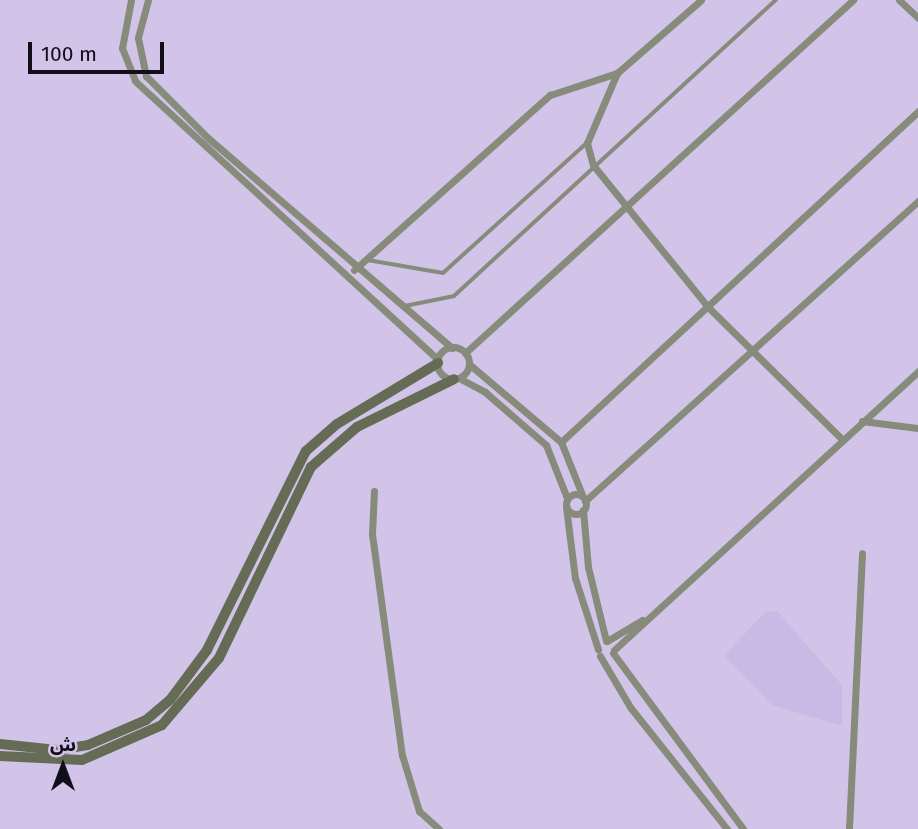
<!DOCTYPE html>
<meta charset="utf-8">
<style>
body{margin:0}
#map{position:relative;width:918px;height:829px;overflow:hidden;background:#d1c4e8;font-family:"Fira Sans","Noto Sans Arabic",sans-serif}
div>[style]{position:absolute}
.built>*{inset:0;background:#c9bae5}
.lane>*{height:3.5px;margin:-1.75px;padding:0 1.75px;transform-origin:1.75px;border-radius:1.75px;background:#868b7b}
.street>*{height:7px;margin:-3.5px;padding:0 3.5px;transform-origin:3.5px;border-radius:3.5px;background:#868b7b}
.street>.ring{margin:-3.5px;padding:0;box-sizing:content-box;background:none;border:7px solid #868b7b;border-radius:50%}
.secondary>*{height:10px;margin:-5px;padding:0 5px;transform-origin:5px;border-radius:5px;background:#656b55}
span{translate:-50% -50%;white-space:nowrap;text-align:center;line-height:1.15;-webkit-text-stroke:5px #d1c4e8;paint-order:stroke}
.north{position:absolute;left:28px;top:731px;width:70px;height:70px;-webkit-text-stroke:5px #d1c4e8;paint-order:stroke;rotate:0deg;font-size:19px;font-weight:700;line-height:28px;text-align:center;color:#120d1a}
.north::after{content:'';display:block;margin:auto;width:24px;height:32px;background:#120d1a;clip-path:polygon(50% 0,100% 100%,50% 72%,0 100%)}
.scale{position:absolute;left:28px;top:42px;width:136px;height:32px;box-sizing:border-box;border:4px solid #120d1a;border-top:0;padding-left:9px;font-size:21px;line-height:24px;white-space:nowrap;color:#120d1a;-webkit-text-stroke:5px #d1c4e8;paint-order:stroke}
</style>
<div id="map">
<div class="built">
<i style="clip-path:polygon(777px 611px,842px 685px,842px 726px,772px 705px,724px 656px,765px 612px)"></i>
</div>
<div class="lane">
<i style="left:368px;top:260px;width:76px;rotate:9.8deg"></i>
<i style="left:443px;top:273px;width:194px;rotate:-42.1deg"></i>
<i style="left:405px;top:306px;width:50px;rotate:-11.5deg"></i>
<i style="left:454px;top:296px;width:437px;rotate:-42.6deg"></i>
</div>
<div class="street">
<i style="left:131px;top:0;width:49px;rotate:100.6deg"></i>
<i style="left:122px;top:48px;width:35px;rotate:68deg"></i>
<i style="left:135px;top:81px;width:412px;rotate:42.6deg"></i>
<i style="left:148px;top:0;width:39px;rotate:105deg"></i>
<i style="left:138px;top:38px;width:39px;rotate:78deg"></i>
<i style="left:146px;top:76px;width:88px;rotate:45deg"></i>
<i style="left:208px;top:138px;width:322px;rotate:40.7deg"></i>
<i style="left:701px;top:0;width:111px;rotate:139deg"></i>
<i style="left:617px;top:73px;width:76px;rotate:113.2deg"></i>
<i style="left:587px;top:143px;width:23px;rotate:75deg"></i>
<i style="left:593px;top:165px;width:181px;rotate:51deg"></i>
<i style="left:707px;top:306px;width:190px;rotate:44.6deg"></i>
<i style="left:899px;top:0;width:26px;rotate:43deg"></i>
<i style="left:354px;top:270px;width:263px;rotate:-41.8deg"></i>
<i style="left:550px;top:95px;width:71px;rotate:-18.2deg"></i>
<i class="ring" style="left:437px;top:347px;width:25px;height:25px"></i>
<i style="left:465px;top:353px;width:525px;rotate:-42.3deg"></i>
<i style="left:469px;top:364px;width:121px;rotate:40.3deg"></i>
<i style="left:561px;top:442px;width:59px;rotate:68.2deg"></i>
<i style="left:459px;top:378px;width:30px;rotate:28deg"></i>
<i style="left:485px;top:392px;width:81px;rotate:41deg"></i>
<i style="left:546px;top:445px;width:57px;rotate:68.4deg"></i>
<i style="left:862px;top:421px;width:56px;rotate:7.1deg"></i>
<i style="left:561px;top:442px;width:487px;rotate:-42.8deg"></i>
<i style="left:374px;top:491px;width:43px;rotate:92.7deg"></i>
<i style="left:372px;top:534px;width:223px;rotate:82.3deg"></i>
<i style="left:402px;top:755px;width:59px;rotate:73.1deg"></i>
<i style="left:419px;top:811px;width:27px;rotate:42deg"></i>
<i class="ring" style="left:566px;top:494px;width:13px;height:13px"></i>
<i style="left:585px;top:501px;width:448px;rotate:-42deg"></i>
<i style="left:566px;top:507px;width:72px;rotate:82.8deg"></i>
<i style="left:575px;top:578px;width:75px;rotate:72.1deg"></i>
<i style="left:583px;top:510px;width:57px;rotate:85deg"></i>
<i style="left:588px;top:567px;width:76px;rotate:76.3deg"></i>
<i style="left:607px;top:641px;width:41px;rotate:-31deg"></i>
<i style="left:614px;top:650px;width:413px;rotate:-42.5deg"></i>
<i style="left:613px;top:653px;width:219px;rotate:53.5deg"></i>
<i style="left:600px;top:656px;width:59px;rotate:59.5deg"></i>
<i style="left:630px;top:707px;width:156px;rotate:51.5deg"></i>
<i style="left:849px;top:829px;width:276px;rotate:-87.3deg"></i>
</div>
<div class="secondary">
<i style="left:0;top:744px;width:57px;rotate:6deg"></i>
<i style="left:57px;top:750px;width:31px;rotate:-9deg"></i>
<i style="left:88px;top:745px;width:63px;rotate:-23.3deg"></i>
<i style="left:146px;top:720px;width:31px;rotate:-40deg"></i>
<i style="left:170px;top:700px;width:62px;rotate:-53.5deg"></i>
<i style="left:207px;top:650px;width:222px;rotate:-63.6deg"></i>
<i style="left:306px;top:451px;width:41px;rotate:-41.1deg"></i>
<i style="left:337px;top:424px;width:118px;rotate:-31.1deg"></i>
<i style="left:0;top:756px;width:82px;rotate:2.8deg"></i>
<i style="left:82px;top:760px;width:87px;rotate:-23.6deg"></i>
<i style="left:162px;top:725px;width:88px;rotate:-49.6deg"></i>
<i style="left:219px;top:658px;width:212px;rotate:-64.3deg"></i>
<i style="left:311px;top:467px;width:61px;rotate:-41deg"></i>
<i style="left:357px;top:427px;width:108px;rotate:-26.3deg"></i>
</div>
<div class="north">ش</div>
<div class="scale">100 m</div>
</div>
